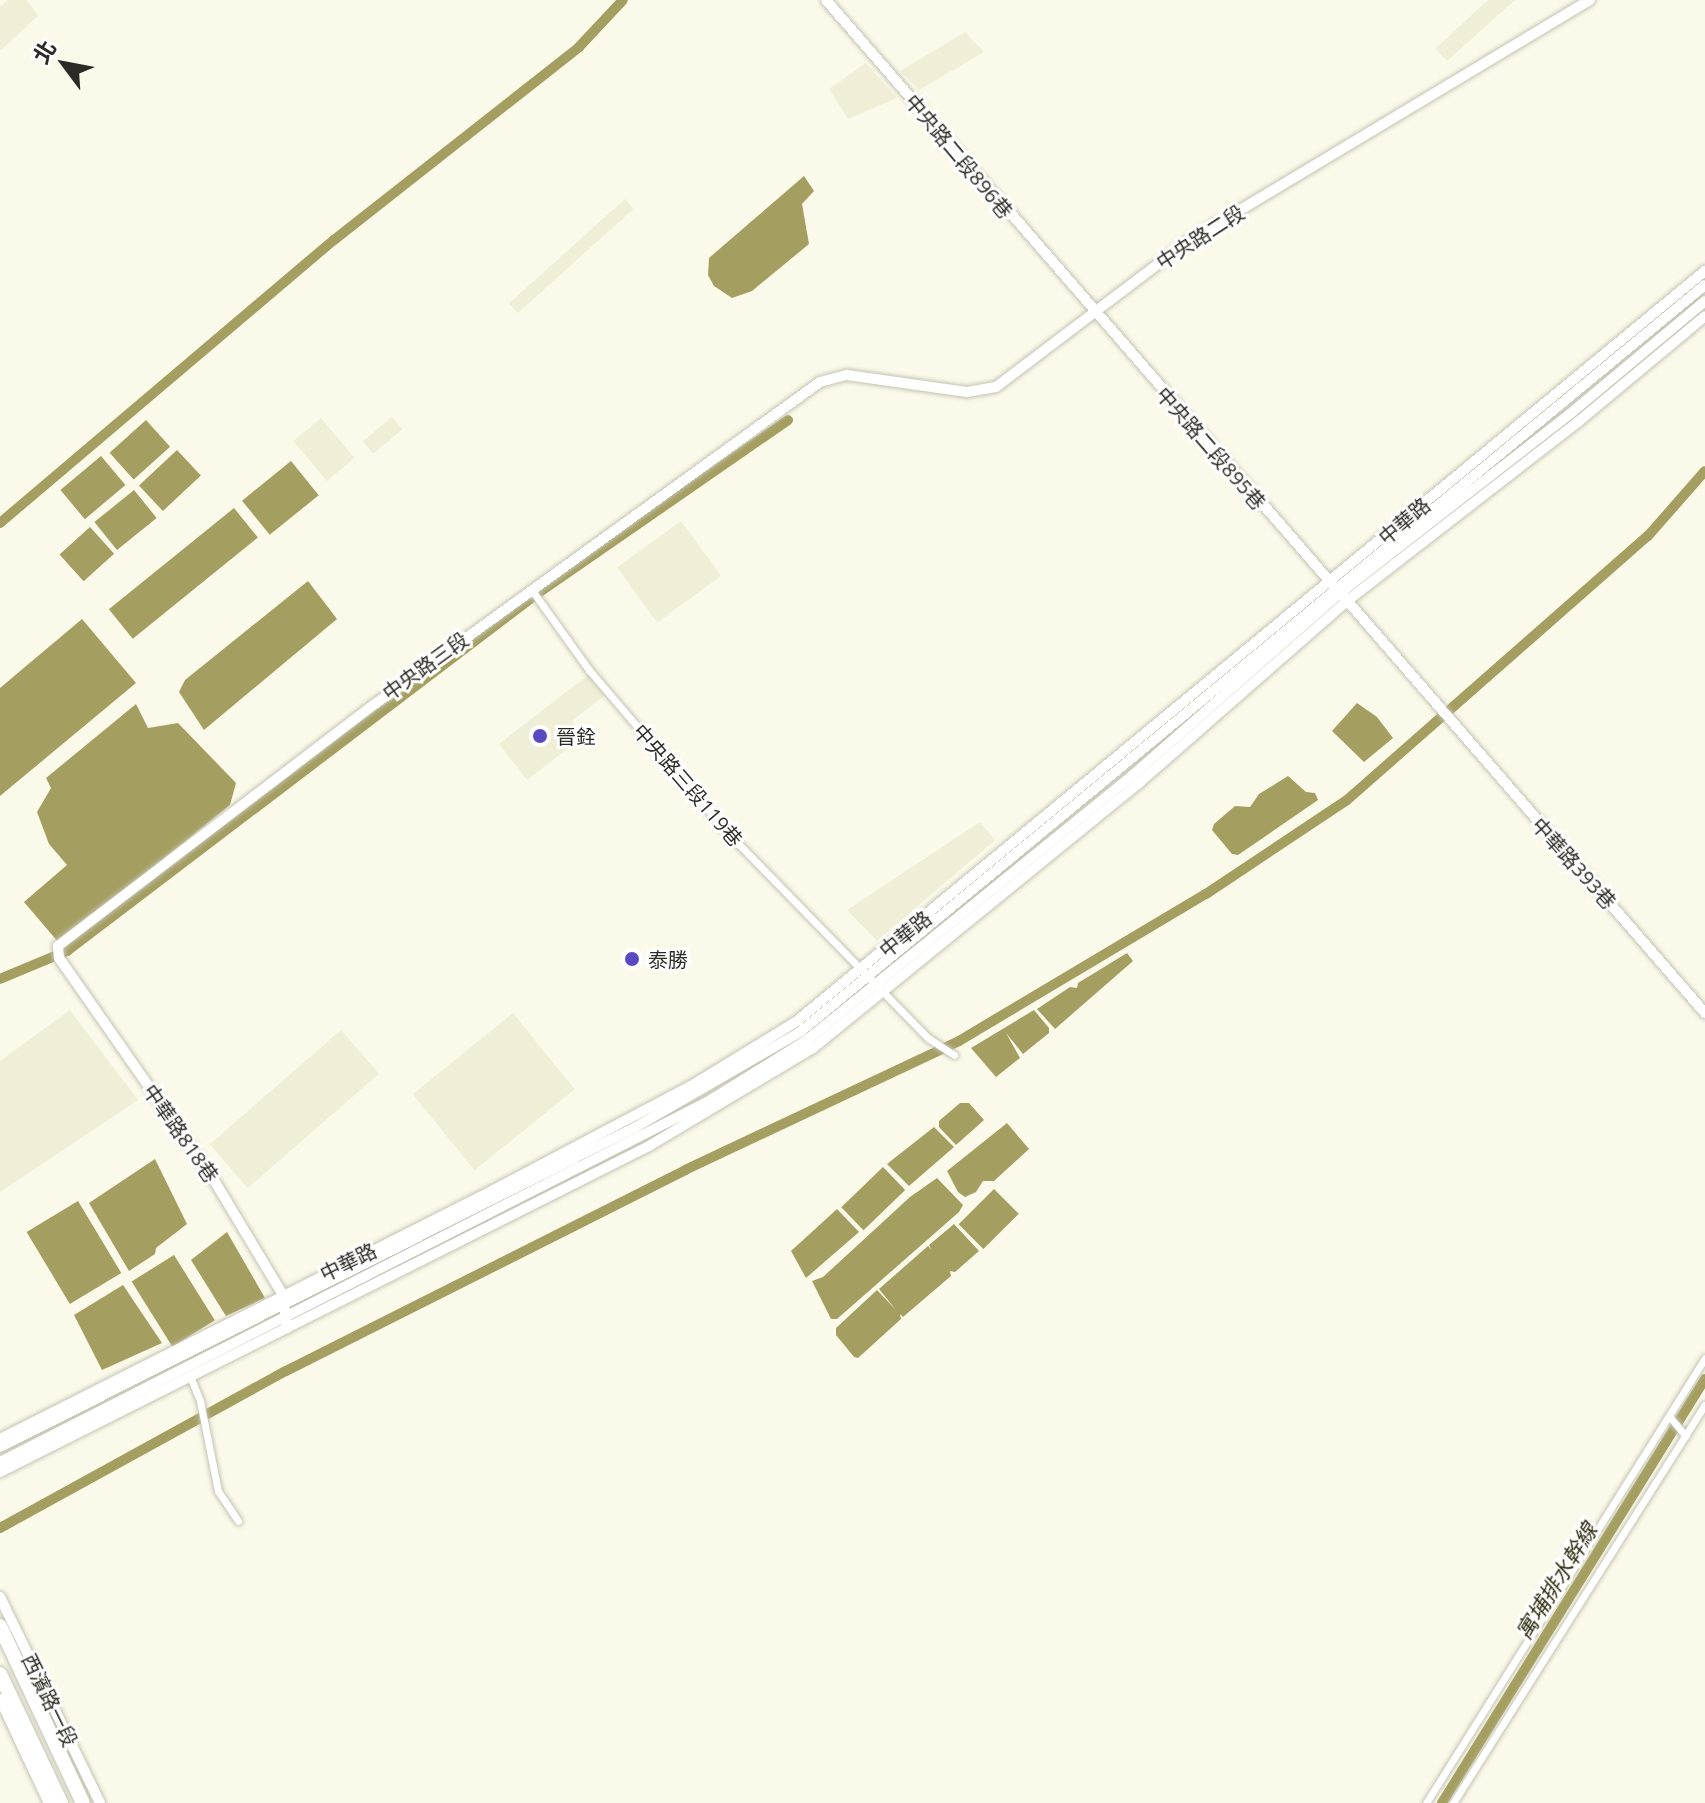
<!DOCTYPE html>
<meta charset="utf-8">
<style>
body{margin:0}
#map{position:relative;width:1705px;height:1803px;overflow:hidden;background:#fbfaea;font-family:"Open Sans","Noto Sans TC",sans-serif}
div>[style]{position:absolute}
.built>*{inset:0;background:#f0eed6;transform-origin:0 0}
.water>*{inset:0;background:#a49e60;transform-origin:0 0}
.canal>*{height:10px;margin:-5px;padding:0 5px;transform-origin:5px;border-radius:5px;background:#a49e60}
.roads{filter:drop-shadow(0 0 2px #c4c3b3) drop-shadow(0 0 2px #c4c3b3)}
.street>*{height:7px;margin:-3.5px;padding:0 3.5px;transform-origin:3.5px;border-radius:3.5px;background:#fff}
.secondary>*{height:10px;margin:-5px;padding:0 5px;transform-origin:5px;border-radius:5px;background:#fff}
.highway>*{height:14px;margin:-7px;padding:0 7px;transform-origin:7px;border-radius:7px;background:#fff}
.dots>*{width:22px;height:22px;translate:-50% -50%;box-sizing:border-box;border:4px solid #fff;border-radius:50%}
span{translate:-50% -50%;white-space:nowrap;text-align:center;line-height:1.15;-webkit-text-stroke:6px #fff;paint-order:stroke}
.street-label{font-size:20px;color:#2c2b25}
.poi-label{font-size:20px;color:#2c2b25}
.left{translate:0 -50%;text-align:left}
.water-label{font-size:22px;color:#312e12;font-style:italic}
.north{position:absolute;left:24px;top:24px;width:80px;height:80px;-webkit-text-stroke:6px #fff;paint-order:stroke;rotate:302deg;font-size:22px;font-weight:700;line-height:32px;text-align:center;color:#2c2b25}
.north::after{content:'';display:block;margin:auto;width:28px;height:36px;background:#2c2b25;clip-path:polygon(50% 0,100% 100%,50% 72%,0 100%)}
</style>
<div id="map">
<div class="built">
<i style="clip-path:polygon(8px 0,27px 0,38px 16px,0 51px,0 7px)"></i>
<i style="clip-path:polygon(1488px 0,1515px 0,1447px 61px,1435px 49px)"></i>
<i style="clip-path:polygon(965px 32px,984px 52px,919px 90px,900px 71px)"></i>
<i style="clip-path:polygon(866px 63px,897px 98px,848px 119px,829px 89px)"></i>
<i style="left:625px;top:199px;width:13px;height:156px;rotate:48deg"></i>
<i style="left:392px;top:417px;width:16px;height:38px;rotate:50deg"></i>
<i style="left:321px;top:418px;width:52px;height:36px;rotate:50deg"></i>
<i style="left:681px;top:521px;width:68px;height:79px;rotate:54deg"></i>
<i style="clip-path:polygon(588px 675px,604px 696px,572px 721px,584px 736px,527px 780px,499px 744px)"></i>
<i style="clip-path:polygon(980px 822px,995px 840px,877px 941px,847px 910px)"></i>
<i style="clip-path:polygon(70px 1010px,138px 1100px,0 1192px,0 1061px)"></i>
<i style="left:513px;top:1013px;width:98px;height:129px;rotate:51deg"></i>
<i style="left:341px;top:1030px;width:58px;height:174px;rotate:49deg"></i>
</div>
<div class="water">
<i style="clip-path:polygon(804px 176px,814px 191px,802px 204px,809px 244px,752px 291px,732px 298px,714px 286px,708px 275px,709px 258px)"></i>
<i style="left:146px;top:420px;width:36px;height:49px;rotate:48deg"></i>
<i style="left:177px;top:450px;width:35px;height:52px;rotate:47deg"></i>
<i style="left:101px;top:456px;width:38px;height:53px;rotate:50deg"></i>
<i style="left:291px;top:461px;width:44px;height:63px;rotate:51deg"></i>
<i style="left:134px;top:490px;width:36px;height:51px;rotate:51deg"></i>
<i style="left:234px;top:508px;width:38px;height:161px;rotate:51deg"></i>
<i style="left:90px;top:527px;width:36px;height:41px;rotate:48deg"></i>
<i style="clip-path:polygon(308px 581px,337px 619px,204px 730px,179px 692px,185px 680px)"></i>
<i style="clip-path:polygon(82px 619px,136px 683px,0 796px,0 688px)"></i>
<i style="clip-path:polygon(1357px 703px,1377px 717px,1393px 738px,1364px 762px,1332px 731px)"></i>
<i style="clip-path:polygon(136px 704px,148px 728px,178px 723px,236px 783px,230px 805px,59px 943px,24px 902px,67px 865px,49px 844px,37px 812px,51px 788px,46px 778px)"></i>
<i style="clip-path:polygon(1288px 776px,1306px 792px,1315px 793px,1318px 800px,1238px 855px,1232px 854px,1212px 830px,1214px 824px,1235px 806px,1250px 807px,1259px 794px)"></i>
<i style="clip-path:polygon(1127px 953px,1133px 961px,1055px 1029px,1037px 1009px,1070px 987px,1077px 988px,1078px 983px)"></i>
<i style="clip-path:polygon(1034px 1010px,1049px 1028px,1049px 1033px,1023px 1054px,1006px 1033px,1020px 1058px,996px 1077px,971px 1048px)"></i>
<i style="clip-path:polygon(960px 1103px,969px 1103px,984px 1120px,956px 1145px,939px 1127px,939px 1121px)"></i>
<i style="clip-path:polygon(1007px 1123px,1029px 1149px,994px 1181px,983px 1181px,976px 1192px,965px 1197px,958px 1192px,947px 1171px)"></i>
<i style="clip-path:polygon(934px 1127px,954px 1147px,909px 1186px,887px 1164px)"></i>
<i style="clip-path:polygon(155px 1159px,187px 1224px,156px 1248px,155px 1254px,129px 1271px,89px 1203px)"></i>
<i style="left:883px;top:1167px;width:32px;height:58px;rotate:46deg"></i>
<i style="clip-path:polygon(937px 1178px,963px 1205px,959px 1212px,837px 1319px,831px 1319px,812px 1281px,823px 1277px,910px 1197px)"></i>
<i style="left:994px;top:1189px;width:35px;height:50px;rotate:45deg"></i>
<i style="left:78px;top:1201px;width:84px;height:60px;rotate:59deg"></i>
<i style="clip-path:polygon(837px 1209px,859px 1232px,806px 1278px,791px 1251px)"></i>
<i style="clip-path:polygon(954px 1224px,979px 1251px,955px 1272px,950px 1271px,951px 1276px,903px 1317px,900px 1314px,901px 1319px,858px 1358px,854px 1357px,836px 1335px,836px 1328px,877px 1290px,896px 1310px,879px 1289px,928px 1246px,931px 1249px,929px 1245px)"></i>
<i style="clip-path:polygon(227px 1232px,265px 1298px,226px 1316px,191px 1260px)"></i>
<i style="left:174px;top:1255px;width:77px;height:50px;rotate:58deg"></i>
<i style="clip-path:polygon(123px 1285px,162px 1343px,102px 1370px,74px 1315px)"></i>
</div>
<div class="canal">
<i style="left:0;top:523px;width:438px;rotate:-40.3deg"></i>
<i style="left:334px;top:240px;width:312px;rotate:-38.2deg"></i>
<i style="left:579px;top:47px;width:64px;rotate:-46.9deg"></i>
<i style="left:0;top:979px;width:73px;rotate:-22.7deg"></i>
<i style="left:67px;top:951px;width:587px;rotate:-37.24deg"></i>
<i style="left:534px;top:596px;width:309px;rotate:-34.7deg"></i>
<i style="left:0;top:1528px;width:326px;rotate:-28.8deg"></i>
<i style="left:286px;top:1371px;width:447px;rotate:-26.7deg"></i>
<i style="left:685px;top:1170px;width:303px;rotate:-25.2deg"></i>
<i style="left:959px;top:1041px;width:287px;rotate:-30.8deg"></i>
<i style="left:1206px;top:894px;width:169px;rotate:-33.7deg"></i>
<i style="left:1347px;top:800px;width:400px;rotate:-41.3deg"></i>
<i style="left:1648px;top:536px;width:86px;rotate:-48.8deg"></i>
<i style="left:1442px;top:1803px;width:499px;rotate:-58.2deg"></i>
</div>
<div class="roads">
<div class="street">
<i style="left:531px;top:589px;width:100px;rotate:54.4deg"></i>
<i style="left:589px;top:670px;width:210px;rotate:49.6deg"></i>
<i style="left:725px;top:830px;width:291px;rotate:45.7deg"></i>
<i style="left:928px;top:1038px;width:31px;rotate:33deg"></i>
<i style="left:190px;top:1376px;width:27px;rotate:68deg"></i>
<i style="left:200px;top:1401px;width:92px;rotate:78.7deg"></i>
<i style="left:218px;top:1491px;width:36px;rotate:56deg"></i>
<i style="left:1669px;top:1416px;width:26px;rotate:50deg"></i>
<i style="left:1426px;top:1803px;width:525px;rotate:-57.91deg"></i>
<i style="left:1453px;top:1803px;width:471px;rotate:-57.7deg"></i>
</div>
<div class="secondary">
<i style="left:826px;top:0;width:774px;rotate:49.09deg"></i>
<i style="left:1344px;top:597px;width:551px;rotate:49.05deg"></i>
<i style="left:287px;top:1328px;width:33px;rotate:-97deg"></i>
<i style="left:283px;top:1295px;width:138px;rotate:-121deg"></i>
<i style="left:212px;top:1177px;width:267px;rotate:-124.9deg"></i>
<i style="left:59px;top:958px;width:12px;rotate:-95deg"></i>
<i style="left:58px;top:946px;width:399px;rotate:-37.4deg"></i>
<i style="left:375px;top:704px;width:549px;rotate:-35.89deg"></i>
<i style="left:820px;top:382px;width:28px;rotate:-15deg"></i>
<i style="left:847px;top:375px;width:121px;rotate:8.1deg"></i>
<i style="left:967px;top:392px;width:29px;rotate:-10deg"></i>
<i style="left:996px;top:387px;width:240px;rotate:-37.2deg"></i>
<i style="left:1187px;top:242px;width:470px;rotate:-31deg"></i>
<i style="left:0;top:1439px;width:538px;rotate:-26.76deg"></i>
<i style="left:480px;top:1197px;width:244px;rotate:-27.8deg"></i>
<i style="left:696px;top:1083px;width:119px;rotate:-31.5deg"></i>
<i style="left:797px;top:1021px;width:1178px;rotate:-39.56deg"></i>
<i style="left:0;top:1447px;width:710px;rotate:-26.71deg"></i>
<i style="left:634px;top:1128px;width:192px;rotate:-30deg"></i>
<i style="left:800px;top:1032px;width:1173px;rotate:-39.54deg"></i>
<i style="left:0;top:1462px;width:793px;rotate:-26.98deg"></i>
<i style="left:707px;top:1102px;width:118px;rotate:-31.8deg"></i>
<i style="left:807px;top:1040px;width:420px;rotate:-39.1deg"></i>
<i style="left:1133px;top:775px;width:276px;rotate:-41.3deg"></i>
<i style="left:1340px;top:593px;width:291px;rotate:-37.9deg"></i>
<i style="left:1570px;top:414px;width:176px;rotate:-39.9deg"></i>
<i style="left:0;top:1472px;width:726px;rotate:-26.67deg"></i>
<i style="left:649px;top:1146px;width:191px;rotate:-30.9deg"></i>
<i style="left:813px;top:1048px;width:420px;rotate:-39.1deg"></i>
<i style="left:1139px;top:783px;width:276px;rotate:-41.2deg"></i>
<i style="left:1347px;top:601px;width:292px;rotate:-37.8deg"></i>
<i style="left:1578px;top:422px;width:165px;rotate:-39.8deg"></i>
<i style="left:0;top:1597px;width:229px;rotate:64.1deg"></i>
<i style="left:0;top:1699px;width:115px;rotate:64.8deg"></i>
</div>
<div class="highway">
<i style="left:0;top:1626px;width:195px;rotate:64.9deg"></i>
<i style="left:0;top:1674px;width:143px;rotate:64.7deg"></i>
</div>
</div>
<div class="dots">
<i style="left:540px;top:736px;background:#5a4ac2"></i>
<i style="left:632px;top:959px;background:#5a4ac2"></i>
</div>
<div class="street-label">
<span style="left:959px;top:156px;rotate:50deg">中央路二段896巷</span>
<span style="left:1200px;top:237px;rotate:-33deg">中央路二段</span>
<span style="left:1211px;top:448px;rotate:49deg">中央路二段895巷</span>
<span style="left:1404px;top:521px;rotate:-40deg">中華路</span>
<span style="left:425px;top:666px;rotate:-36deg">中央路三段</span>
<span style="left:688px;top:785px;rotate:49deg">中央路三段119巷</span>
<span style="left:1574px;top:863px;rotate:48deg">中華路393巷</span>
<span style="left:905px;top:934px;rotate:-39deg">中華路</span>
<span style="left:181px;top:1133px;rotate:55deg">中華路818巷</span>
<span style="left:348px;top:1262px;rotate:-26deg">中華路</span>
<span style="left:50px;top:1700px;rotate:64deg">西濱路一段</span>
</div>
<div class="poi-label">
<span class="left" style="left:556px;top:736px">晉銓</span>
<span class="left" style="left:648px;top:959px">泰勝</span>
</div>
<div class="water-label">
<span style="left:1556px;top:1581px;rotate:-58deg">寓埔排水幹線</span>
</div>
<div class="north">北</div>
</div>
